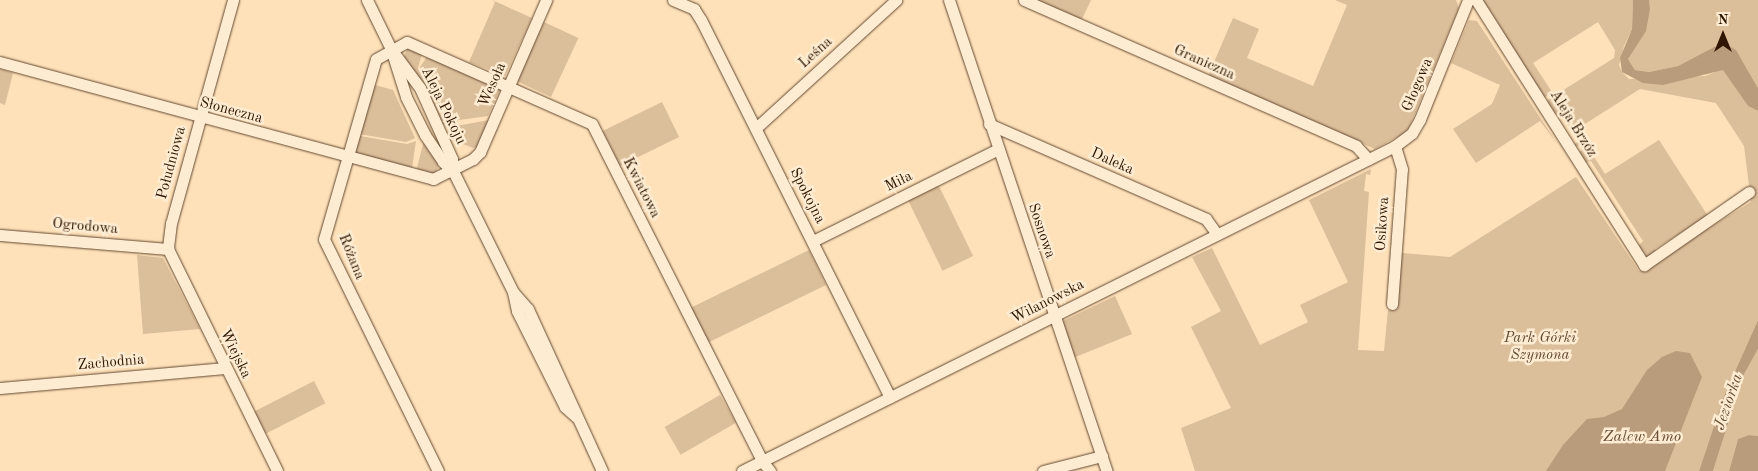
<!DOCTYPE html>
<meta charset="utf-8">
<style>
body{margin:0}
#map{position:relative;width:1758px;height:471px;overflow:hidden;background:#fee1b9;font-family:"Old Standard TT",serif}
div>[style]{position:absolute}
.green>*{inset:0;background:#dbbe9a;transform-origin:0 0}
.water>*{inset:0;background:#b89c7b}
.roads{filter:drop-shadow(0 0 1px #634830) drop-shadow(0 0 1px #634830)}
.minor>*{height:11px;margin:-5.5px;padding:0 5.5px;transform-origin:5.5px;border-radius:5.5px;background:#feecd2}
span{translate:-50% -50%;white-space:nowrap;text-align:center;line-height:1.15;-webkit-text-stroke:5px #feecd2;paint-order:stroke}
.street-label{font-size:15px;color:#2f1502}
.park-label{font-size:15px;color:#634830;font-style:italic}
.water-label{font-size:16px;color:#664b32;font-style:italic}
.north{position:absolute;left:1698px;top:10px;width:50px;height:50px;-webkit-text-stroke:4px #feecd2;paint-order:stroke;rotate:0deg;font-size:14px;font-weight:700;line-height:20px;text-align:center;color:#2f1502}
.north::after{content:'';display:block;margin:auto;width:18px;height:22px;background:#2f1502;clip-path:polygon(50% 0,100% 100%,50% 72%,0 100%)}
</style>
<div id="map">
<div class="green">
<i style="clip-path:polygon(492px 0,532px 18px,505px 76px,469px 62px,495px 2px)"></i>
<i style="clip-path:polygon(1036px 0,1091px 0,1081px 21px)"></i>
<i style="clip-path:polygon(1335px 0,1456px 0,1459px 8px,1409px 128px,1405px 133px,1375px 149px,1208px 76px,1233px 18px,1259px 29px,1247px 58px,1313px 86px,1347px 5px)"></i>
<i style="clip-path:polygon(1480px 0,1633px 0,1632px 29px,1624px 46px,1619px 65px,1622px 72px,1629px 79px,1705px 76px,1723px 69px,1748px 106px,1758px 111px,1758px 320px,1724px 396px,1699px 471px,1195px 471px,1181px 428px,1231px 408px,1191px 327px,1221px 311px,1192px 257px,1212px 248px,1260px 345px,1308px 322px,1300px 305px,1348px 282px,1309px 200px,1371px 169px,1370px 175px,1366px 174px,1364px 191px,1369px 192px,1358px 350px,1384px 351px,1388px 310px,1396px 310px,1402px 253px,1450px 257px,1576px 177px,1639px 271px,1751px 202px,1744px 146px,1716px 103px,1640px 89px,1577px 129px,1584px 142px,1576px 147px,1573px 145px,1579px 141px,1559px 111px,1554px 115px,1546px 101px,1614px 58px,1615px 50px,1598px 22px,1533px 63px,1552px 92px,1544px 98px)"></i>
<i style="clip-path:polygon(1649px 0,1758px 0,1758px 88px,1743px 62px,1727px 45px,1714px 47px,1678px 66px,1649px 72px,1635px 70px,1628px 59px,1650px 9px)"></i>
<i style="clip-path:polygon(1469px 20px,1477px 21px,1558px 145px,1540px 121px,1476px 163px,1453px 129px,1492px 104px,1500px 85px,1451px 63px)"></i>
<i style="left:544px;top:22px;width:38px;height:65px;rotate:25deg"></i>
<i style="clip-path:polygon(408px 48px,422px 54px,418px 68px,445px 124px,442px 125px,407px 65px,404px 56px)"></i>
<i style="clip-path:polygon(428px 55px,501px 88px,488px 116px,446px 122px,420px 67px)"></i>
<i style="clip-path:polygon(0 69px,13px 73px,5px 105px,0 103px)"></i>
<i style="clip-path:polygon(375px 85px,393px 90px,415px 138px,406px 142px,359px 134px)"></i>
<i style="left:662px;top:102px;width:39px;height:66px;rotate:64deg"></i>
<i style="clip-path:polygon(489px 120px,478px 147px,473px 148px,458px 142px,451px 127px)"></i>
<i style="clip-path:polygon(360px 136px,407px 144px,416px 141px,412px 168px,357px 155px,354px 150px)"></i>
<i style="clip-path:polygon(424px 140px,439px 165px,435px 174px,416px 172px)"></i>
<i style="clip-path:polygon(1659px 140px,1708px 216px,1655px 249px,1658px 255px,1648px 258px,1638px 246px,1643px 241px,1591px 161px,1585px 163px,1579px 152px,1587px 146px,1605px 174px)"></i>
<i style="left:938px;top:184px;width:80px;height:34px;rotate:64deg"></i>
<i style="left:809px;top:250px;width:39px;height:131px;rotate:64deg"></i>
<i style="clip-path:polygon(137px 255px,163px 258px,200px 329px,143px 334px)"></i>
<i style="clip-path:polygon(1115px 296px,1132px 334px,1073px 358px,1063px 321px)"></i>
<i style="clip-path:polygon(1758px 349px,1758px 436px,1749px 435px,1738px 439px,1729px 471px,1713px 471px,1743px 376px)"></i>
<i style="left:314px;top:381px;width:25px;height:67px;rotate:63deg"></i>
<i style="left:720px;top:395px;width:32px;height:64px;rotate:60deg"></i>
</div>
<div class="water">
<i style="clip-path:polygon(1633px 0,1649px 0,1650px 9px,1646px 31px,1628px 59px,1635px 70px,1649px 72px,1678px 66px,1714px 47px,1727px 45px,1736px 50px,1758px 88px,1758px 111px,1748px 106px,1723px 70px,1663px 85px,1643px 83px,1622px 72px,1620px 58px,1632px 29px)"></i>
<i style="clip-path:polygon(1758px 320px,1758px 349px,1743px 376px,1713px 471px,1699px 471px,1724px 396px)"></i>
<i style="clip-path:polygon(1676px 351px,1690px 353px,1702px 377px,1665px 471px,1546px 471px,1563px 445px,1587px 419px,1604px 417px,1622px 409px,1647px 370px,1662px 357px)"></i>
<i style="clip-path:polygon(1749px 435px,1758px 436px,1758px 471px,1729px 471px,1738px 439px)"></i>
</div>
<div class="roads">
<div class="minor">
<i style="left:233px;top:0;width:231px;rotate:105.5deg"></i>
<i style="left:171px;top:223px;width:26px;rotate:97deg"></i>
<i style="left:168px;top:249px;width:247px;rotate:63.8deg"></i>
<i style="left:367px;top:0;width:55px;rotate:63.9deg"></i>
<i style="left:391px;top:49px;width:50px;rotate:72.6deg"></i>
<i style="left:406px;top:97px;width:42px;rotate:63.4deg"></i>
<i style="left:425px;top:135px;width:32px;rotate:56deg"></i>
<i style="left:443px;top:162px;width:13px;rotate:42deg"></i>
<i style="left:673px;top:0;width:23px;rotate:23deg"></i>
<i style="left:694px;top:9px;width:13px;rotate:58deg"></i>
<i style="left:701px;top:20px;width:422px;rotate:63.4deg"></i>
<i style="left:949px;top:0;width:497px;rotate:71.5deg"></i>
<i style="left:1024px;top:0;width:363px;rotate:23.7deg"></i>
<i style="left:1356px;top:146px;width:18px;rotate:47deg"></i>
<i style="left:1476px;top:0;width:314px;rotate:57.6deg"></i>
<i style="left:1644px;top:265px;width:128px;rotate:-34.8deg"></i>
<i style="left:391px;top:49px;width:49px;rotate:53.4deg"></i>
<i style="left:420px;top:88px;width:78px;rotate:65.7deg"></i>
<i style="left:452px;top:159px;width:12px;rotate:85deg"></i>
<i style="left:453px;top:171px;width:135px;rotate:63.6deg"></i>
<i style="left:513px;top:292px;width:19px;rotate:78deg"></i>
<i style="left:517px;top:311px;width:107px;rotate:63.4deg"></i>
<i style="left:565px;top:407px;width:15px;rotate:42deg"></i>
<i style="left:0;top:62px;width:449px;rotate:15.1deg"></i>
<i style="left:433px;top:179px;width:45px;rotate:-26.6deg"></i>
<i style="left:473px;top:159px;width:10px;rotate:-45deg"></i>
<i style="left:480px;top:152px;width:166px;rotate:-66.5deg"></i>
<i style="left:989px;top:124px;width:237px;rotate:23.6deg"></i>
<i style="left:1206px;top:219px;width:19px;rotate:54deg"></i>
<i style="left:756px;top:128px;width:190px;rotate:-42.4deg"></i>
<i style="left:0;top:235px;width:169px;rotate:4.8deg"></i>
<i style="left:813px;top:241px;width:207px;rotate:-26.4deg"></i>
<i style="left:514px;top:293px;width:21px;rotate:49deg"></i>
<i style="left:528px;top:309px;width:178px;rotate:65.4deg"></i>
<i style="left:1392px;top:304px;width:135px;rotate:-85.8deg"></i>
<i style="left:1402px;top:169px;width:24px;rotate:-107deg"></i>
<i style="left:0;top:388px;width:226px;rotate:-5.1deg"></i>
<i style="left:438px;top:471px;width:258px;rotate:-116.2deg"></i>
<i style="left:324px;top:239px;width:187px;rotate:-73.9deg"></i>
<i style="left:376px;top:59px;width:35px;rotate:-29deg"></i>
<i style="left:407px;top:42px;width:202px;rotate:23.9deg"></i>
<i style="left:592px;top:124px;width:377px;rotate:63.2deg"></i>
<i style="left:762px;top:461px;width:13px;rotate:51deg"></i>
<i style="left:742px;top:471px;width:729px;rotate:-26.46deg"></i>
<i style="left:1395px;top:146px;width:21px;rotate:-37deg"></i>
<i style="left:1412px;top:133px;width:16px;rotate:-60deg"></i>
<i style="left:1420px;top:119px;width:128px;rotate:-68deg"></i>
<i style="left:1043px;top:471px;width:61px;rotate:-14.3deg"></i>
</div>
</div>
<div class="street-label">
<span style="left:816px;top:53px;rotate:-42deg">Leśna</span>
<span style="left:1204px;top:63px;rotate:24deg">Graniczna</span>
<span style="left:493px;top:85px;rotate:-66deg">Wesoła</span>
<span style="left:1418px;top:85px;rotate:-67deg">Głogowa</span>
<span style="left:443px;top:106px;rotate:64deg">Aleja Pokoju</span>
<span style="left:231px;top:111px;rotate:15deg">Słoneczna</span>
<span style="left:1573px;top:124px;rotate:58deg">Aleja Brzóz</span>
<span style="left:1112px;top:162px;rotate:24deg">Daleka</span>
<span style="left:172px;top:163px;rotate:-75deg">Południowa</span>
<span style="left:899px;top:182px;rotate:-26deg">Miła</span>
<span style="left:641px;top:188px;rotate:63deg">Kwiatowa</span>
<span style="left:807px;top:196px;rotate:63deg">Spokojna</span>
<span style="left:1383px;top:224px;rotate:-86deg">Osikowa</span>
<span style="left:85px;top:227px;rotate:5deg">Ogrodowa</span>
<span style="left:1041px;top:231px;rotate:71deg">Sosnowa</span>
<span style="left:351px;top:257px;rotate:68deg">Różana</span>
<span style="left:1048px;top:302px;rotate:-27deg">Wilanowska</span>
<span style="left:235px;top:354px;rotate:64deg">Wiejska</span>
<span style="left:111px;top:363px;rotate:-5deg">Zachodnia</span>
</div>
<div class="park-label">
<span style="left:1540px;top:347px">Park Górki<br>Szymona</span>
</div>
<div class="water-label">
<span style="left:1729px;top:402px;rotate:-71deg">Jeziorka</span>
<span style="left:1642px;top:437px">Zalew Amo</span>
</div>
<div class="north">N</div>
</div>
